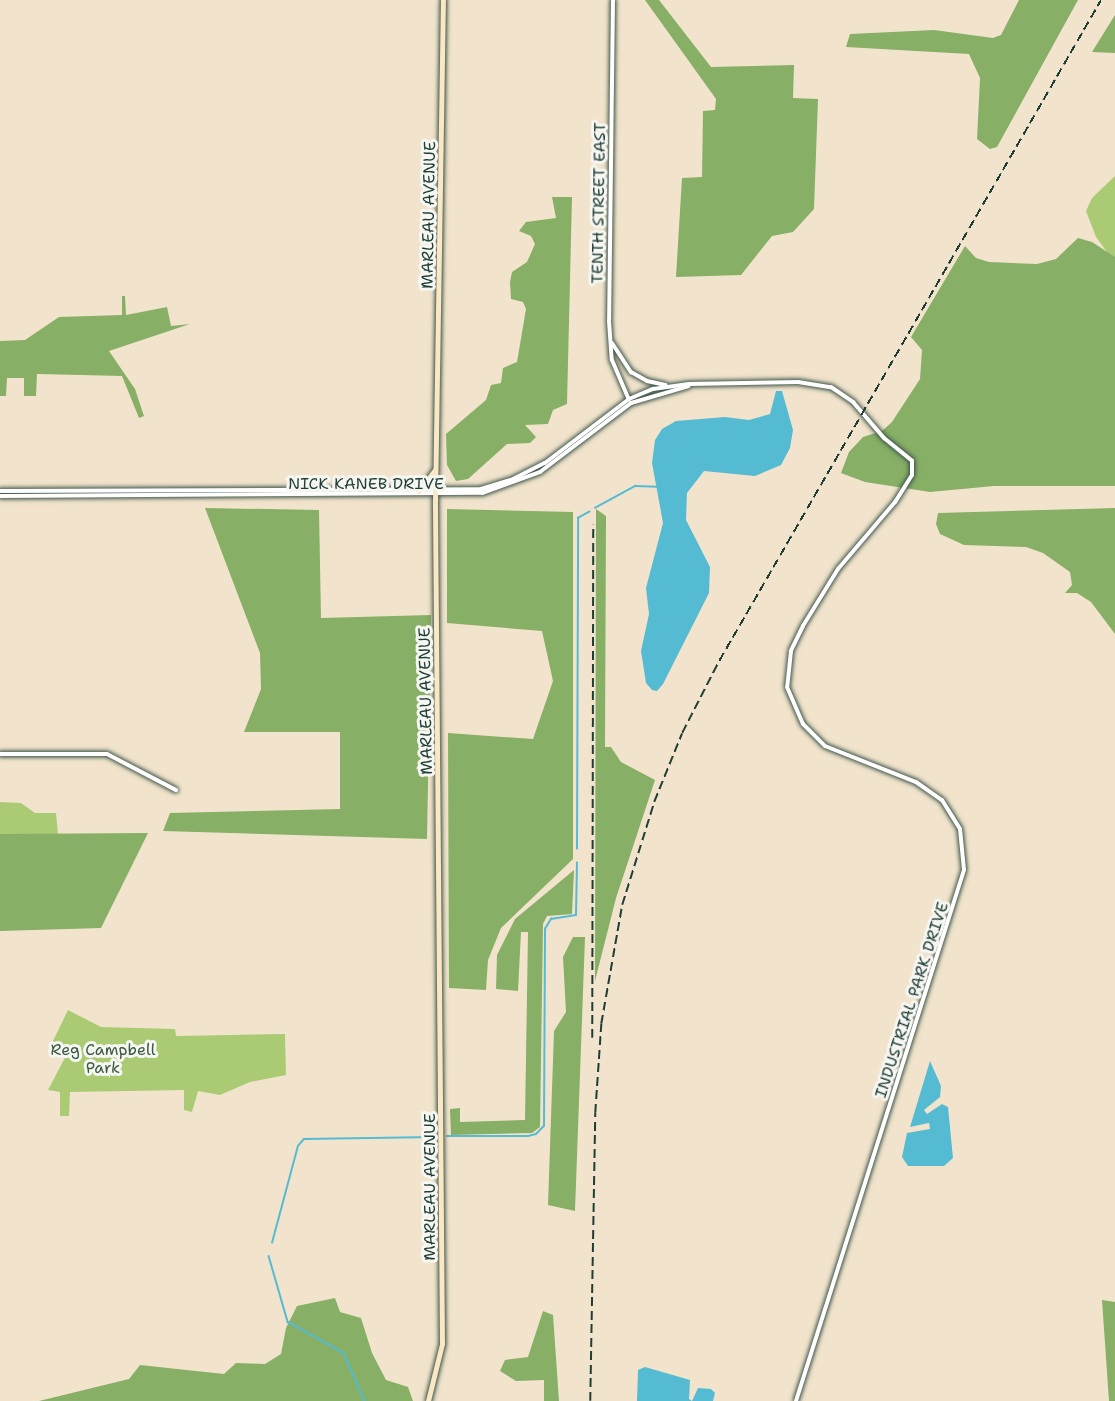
<!DOCTYPE html>
<style>
body{margin:0}
#map{position:relative;width:1115px;height:1401px;overflow:hidden;background:#f2e4cc;font-family:"Shantell Sans",sans-serif}
div>[style]{position:absolute}
.green>*{inset:0;background:#aacb74}
.forest>*{inset:0;background:#87af66}
.water>*{inset:0;background:#55bbd3}
.stream>*{height:1.5px;margin:-0.75px;padding:0 0.75px;transform-origin:0.75px;border-radius:0.75px;background:#55bbd3}
.roads{filter:drop-shadow(0 0 2px #3f564b) drop-shadow(0 0 2px #3f564b)}
.tertiary>*{height:4px;margin:-2px;padding:0 2px;transform-origin:2px;border-radius:2px;background:#fff}
.secondary>*{height:4.5px;margin:-2.25px;padding:0 2.25px;transform-origin:2.25px;border-radius:2.25px;background:#fae7c3}
.rail>*{height:1.5px;margin-top:-0.75px;transform-origin:0;background:repeating-linear-gradient(90deg,#1f3d34 0 9px,transparent 0 13.5px)}
span{translate:-50% -50%;white-space:nowrap;text-align:center;line-height:1.15;-webkit-text-stroke:6px #f6f6f2;paint-order:stroke}
.street-label{font-size:16px;color:#1f3d34}
.park-label{font-size:16px;color:#3b5941}
</style>
<div id="map">
<div class="green">
<i style="clip-path:polygon(1115px 176px,1115px 263px,1096px 237px,1086px 211px,1092px 198px)"></i>
<i style="clip-path:polygon(0 802px,21px 803px,35px 813px,56px 813px,58px 834px,0 834px)"></i>
<i style="clip-path:polygon(68px 1010px,101px 1027px,175px 1029px,176px 1036px,285px 1034px,286px 1075px,250px 1082px,220px 1095px,198px 1091px,192px 1112px,184px 1110px,184px 1090px,70px 1092px,69px 1116px,60px 1116px,60px 1092px,48px 1090px,69px 1050px,53px 1041px)"></i>
</div>
<div class="forest">
<i style="clip-path:polygon(645px 0,659px 0,711px 67px,794px 65px,793px 98px,818px 99px,814px 209px,793px 232px,772px 236px,741px 275px,676px 277px,682px 178px,702px 177px,703px 111px,715px 110px,716px 99px)"></i>
<i style="clip-path:polygon(1019px 0,1078px 0,997px 147px,990px 149px,977px 139px,980px 78px,969px 54px,846px 47px,850px 34px,934px 30px,993px 38px,1001px 35px)"></i>
<i style="clip-path:polygon(1115px 15px,1115px 53px,1092px 52px)"></i>
<i style="clip-path:polygon(552px 197px,572px 197px,567px 404px,553px 410px,548px 424px,525px 425px,536px 437px,530px 443px,507px 444px,468px 479px,456px 481px,447px 465px,446px 434px,486px 400px,491px 385px,501px 383px,503px 368px,517px 362px,526px 309px,523px 302px,511px 299px,510px 282px,512px 272px,527px 262px,535px 244px,531px 236px,519px 231px,526px 222px,556px 218px)"></i>
<i style="clip-path:polygon(1078px 238px,1092px 242px,1115px 257px,1115px 486px,994px 486px,930px 492px,865px 482px,841px 473px,849px 452px,863px 437px,882px 431px,892px 422px,920px 379px,922px 350px,911px 337px,965px 246px,976px 258px,989px 262px,1037px 264px,1056px 259px)"></i>
<i style="clip-path:polygon(122px 296px,125px 296px,126px 315px,167px 307px,171px 326px,190px 324px,109px 351px,135px 389px,144px 416px,139px 418px,122px 376px,37px 374px,36px 396px,24px 396px,24px 378px,7px 378px,6px 396px,0 396px,0 341px,25px 340px,59px 317px,122px 315px)"></i>
<i style="clip-path:polygon(205px 508px,319px 510px,321px 618px,431px 615px,427px 839px,163px 831px,170px 813px,340px 809px,340px 732px,244px 732px,261px 689px,260px 653px)"></i>
<i style="clip-path:polygon(1115px 508px,1115px 634px,1091px 602px,1077px 593px,1065px 593px,1072px 585px,1070px 572px,1043px 553px,1026px 547px,964px 545px,940px 534px,936px 524px,938px 513px)"></i>
<i style="clip-path:polygon(447px 509px,573px 512px,573px 859px,501px 928px,488px 960px,486px 990px,449px 988px,448px 733px,533px 739px,553px 681px,542px 631px,447px 623px)"></i>
<i style="clip-path:polygon(596px 509px,606px 516px,605px 747px,611px 747px,621px 762px,655px 780px,616px 898px,595px 981px)"></i>
<i style="clip-path:polygon(148px 833px,101px 928px,0 931px,0 834px)"></i>
<i style="clip-path:polygon(574px 870px,572px 914px,547px 916px,543px 924px,540px 1127px,532px 1133px,451px 1135px,450px 1109px,460px 1108px,460px 1122px,525px 1120px,528px 932px,521px 932px,518px 991px,496px 989px,497px 955px,515px 919px)"></i>
<i style="clip-path:polygon(573px 937px,585px 937px,575px 1211px,548px 1205px,554px 1031px,566px 1012px,563px 957px)"></i>
<i style="clip-path:polygon(335px 1298px,340px 1312px,361px 1318px,372px 1353px,386px 1380px,408px 1387px,413px 1401px,39px 1401px,129px 1379px,140px 1365px,224px 1374px,236px 1363px,265px 1364px,281px 1354px,286px 1328px,297px 1306px)"></i>
<i style="clip-path:polygon(1102px 1300px,1115px 1302px,1115px 1401px,1109px 1401px)"></i>
<i style="clip-path:polygon(543px 1311px,553px 1315px,559px 1401px,544px 1401px,544px 1380px,516px 1381px,500px 1371px,505px 1360px,528px 1357px)"></i>
</div>
<div class="water">
<i style="clip-path:polygon(776px 391px,782px 391px,793px 430px,790px 448px,781px 465px,755px 476px,704px 471px,687px 493px,686px 520px,710px 567px,709px 593px,663px 684px,657px 691px,652px 690px,646px 683px,641px 651px,649px 614px,646px 588px,663px 523px,652px 463px,655px 440px,662px 429px,676px 421px,725px 417px,749px 420px,770px 414px)"></i>
<i style="clip-path:polygon(930px 1061px,941px 1086px,940px 1097px,924px 1110px,927px 1114px,942px 1104px,948px 1107px,953px 1158px,944px 1166px,908px 1166px,902px 1157px,907px 1133px,930px 1129px,929px 1123px,910px 1127px)"></i>
<i style="clip-path:polygon(645px 1367px,690px 1380px,689px 1399px,692px 1401px,698px 1388px,711px 1389px,715px 1393px,713px 1401px,637px 1401px,638px 1370px)"></i>
</div>
<div class="stream">
<i style="left:595px;top:508px;width:46px;rotate:-28.8deg"></i>
<i style="left:635px;top:486px;width:23px;rotate:2deg"></i>
<i style="left:577px;top:849px;width:331px;rotate:-89.8deg"></i>
<i style="left:578px;top:518px;width:13px;rotate:-29deg"></i>
<i style="left:447px;top:1136px;width:81px"></i>
<i style="left:528px;top:1136px;width:8px;rotate:-14deg"></i>
<i style="left:536px;top:1134px;width:11px;rotate:-45deg"></i>
<i style="left:544px;top:1126px;width:197px;rotate:-89.7deg"></i>
<i style="left:545px;top:929px;width:12px;rotate:-59deg"></i>
<i style="left:551px;top:919px;width:25px;rotate:-9deg"></i>
<i style="left:576px;top:915px;width:52px;rotate:-88.9deg"></i>
<i style="left:272px;top:1243px;width:100px;rotate:-75deg"></i>
<i style="left:298px;top:1146px;width:9px;rotate:-49deg"></i>
<i style="left:304px;top:1139px;width:131px;rotate:-0.9deg"></i>
<i style="left:269px;top:1256px;width:69px;rotate:73.9deg"></i>
<i style="left:288px;top:1322px;width:64px;rotate:29deg"></i>
<i style="left:344px;top:1353px;width:52px;rotate:66.4deg"></i>
</div>
<div class="roads">
<div class="tertiary">
<i style="left:613px;top:0;width:321px;rotate:90.7deg"></i>
<i style="left:609px;top:321px;width:39px;rotate:86deg"></i>
<i style="left:612px;top:360px;width:43px;rotate:67deg"></i>
<i style="left:612px;top:343px;width:35px;rotate:57deg"></i>
<i style="left:631px;top:372px;width:18px;rotate:29deg"></i>
<i style="left:647px;top:381px;width:19px;rotate:12deg"></i>
<i style="left:0;top:491px;width:481px;rotate:-0.2deg"></i>
<i style="left:481px;top:489px;width:31px;rotate:-17deg"></i>
<i style="left:511px;top:480px;width:38px;rotate:-27deg"></i>
<i style="left:545px;top:463px;width:106px;rotate:-37.3deg"></i>
<i style="left:629px;top:399px;width:26px;rotate:-23deg"></i>
<i style="left:653px;top:389px;width:36px;rotate:-8deg"></i>
<i style="left:689px;top:384px;width:109px;rotate:-1.1deg"></i>
<i style="left:798px;top:382px;width:33px;rotate:9deg"></i>
<i style="left:831px;top:387px;width:27px;rotate:34deg"></i>
<i style="left:853px;top:402px;width:48px;rotate:49.3deg"></i>
<i style="left:884px;top:438px;width:36px;rotate:39deg"></i>
<i style="left:912px;top:461px;width:14px;rotate:90deg"></i>
<i style="left:912px;top:475px;width:32px;rotate:122deg"></i>
<i style="left:895px;top:502px;width:88px;rotate:130.4deg"></i>
<i style="left:838px;top:569px;width:67px;rotate:121.6deg"></i>
<i style="left:803px;top:626px;width:28px;rotate:116deg"></i>
<i style="left:791px;top:651px;width:36px;rotate:96deg"></i>
<i style="left:787px;top:687px;width:40px;rotate:66.6deg"></i>
<i style="left:803px;top:724px;width:31px;rotate:45deg"></i>
<i style="left:825px;top:746px;width:98px;rotate:21.6deg"></i>
<i style="left:916px;top:782px;width:32px;rotate:35deg"></i>
<i style="left:942px;top:800px;width:34px;rotate:58deg"></i>
<i style="left:960px;top:829px;width:41px;rotate:84.4deg"></i>
<i style="left:964px;top:870px;width:557px;rotate:107.56deg"></i>
<i style="left:0;top:496px;width:482px;rotate:-0.4deg"></i>
<i style="left:482px;top:493px;width:62px;rotate:-19.9deg"></i>
<i style="left:540px;top:472px;width:114px;rotate:-37.2deg"></i>
<i style="left:631px;top:403px;width:60px;rotate:-16.3deg"></i>
<i style="left:0;top:754px;width:107px"></i>
<i style="left:107px;top:754px;width:78px;rotate:27.6deg"></i>
</div>
<div class="secondary">
<i style="left:419px;top:491px;width:26px;rotate:-53deg"></i>
<i style="left:428px;top:1401px;width:59px;rotate:-76.2deg"></i>
<i style="left:442px;top:1344px;width:843px;rotate:-90.48deg"></i>
<i style="left:435px;top:501px;width:501px;rotate:-89.09deg"></i>
</div>
</div>
<div class="rail">
<i style="left:592px;top:1038px;width:513px;rotate:-89.89deg"></i>
<i style="left:590px;top:1401px;width:288px;rotate:-89deg"></i>
<i style="left:595px;top:1113px;width:89px;rotate:-86.1deg"></i>
<i style="left:601px;top:1024px;width:121px;rotate:-80deg"></i>
<i style="left:622px;top:905px;width:108px;rotate:-72.7deg"></i>
<i style="left:654px;top:802px;width:74px;rotate:-67.9deg"></i>
<i style="left:682px;top:733px;width:81px;rotate:-62.8deg"></i>
<i style="left:719px;top:661px;width:763px;rotate:-59.98deg"></i>
</div>
<div class="street-label">
<span style="left:599px;top:203px;rotate:-89deg">TENTH STREET EAST</span>
<span style="left:429px;top:215px;rotate:-89deg">MARLEAU AVENUE</span>
<span style="left:366px;top:484px">NICK KANEB DRIVE</span>
<span style="left:426px;top:701px;rotate:-91deg">MARLEAU AVENUE</span>
<span style="left:912px;top:1000px;rotate:-72deg">INDUSTRIAL PARK DRIVE</span>
<span style="left:430px;top:1187px;rotate:-90deg">MARLEAU AVENUE</span>
</div>
<div class="park-label">
<span style="left:103px;top:1059px">Reg Campbell<br>Park</span>
</div>
</div>
